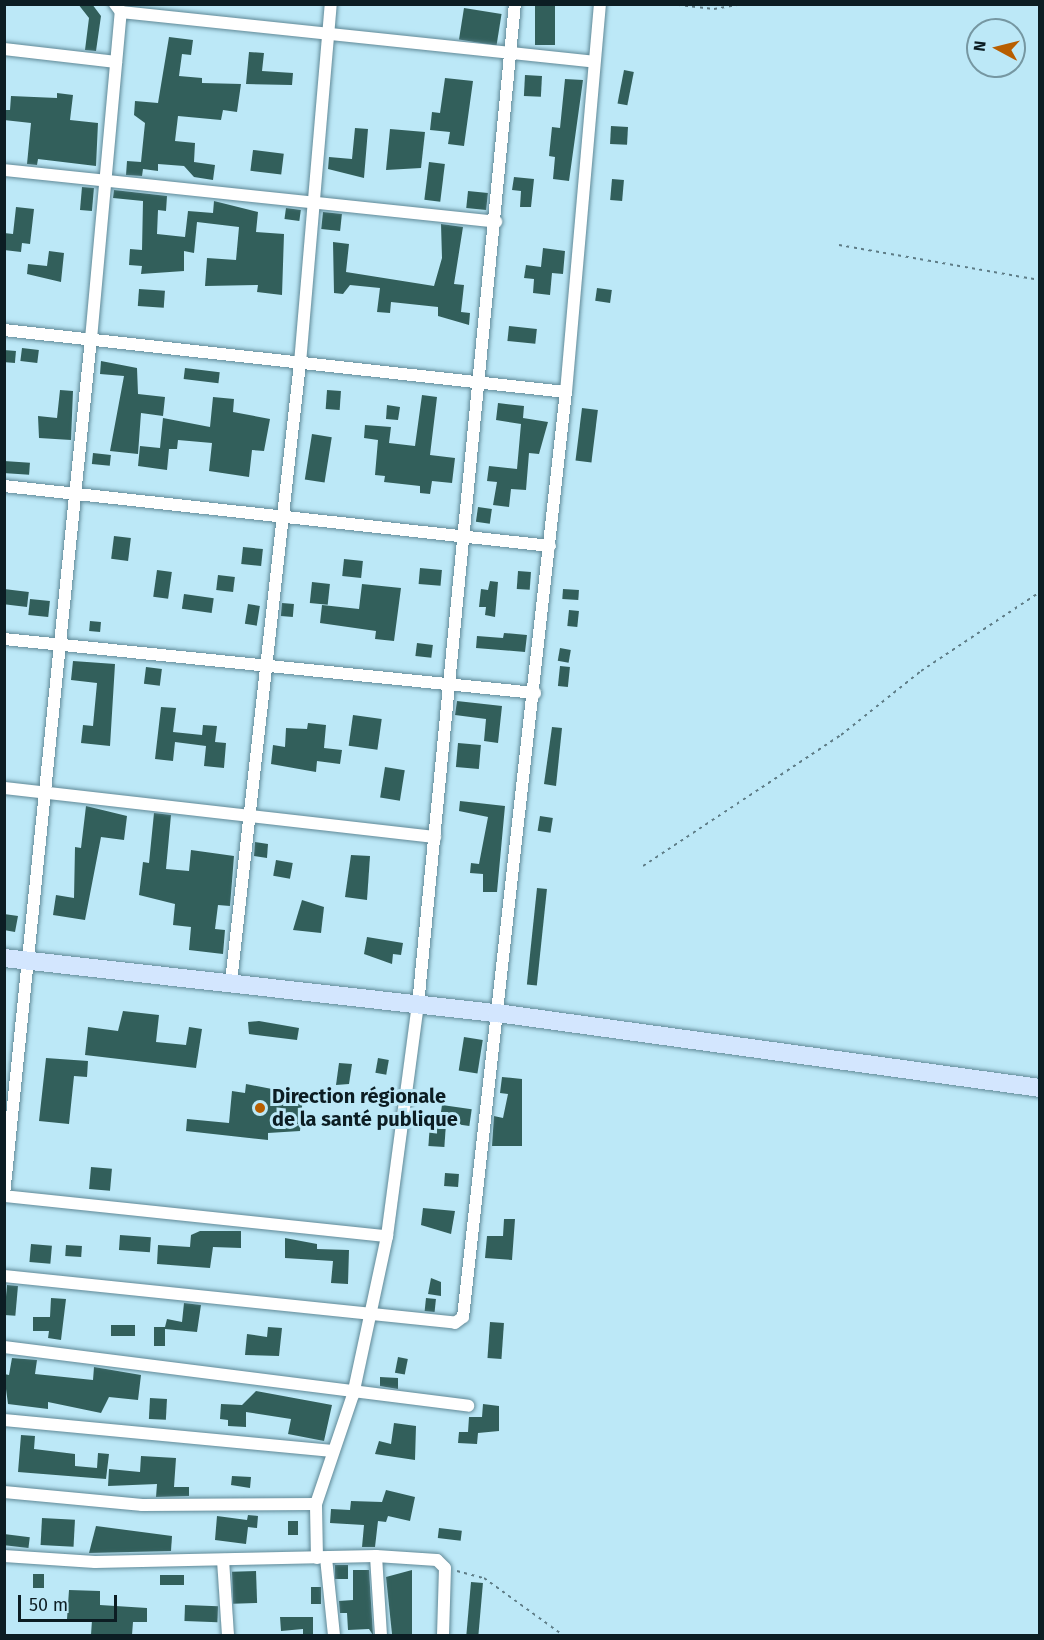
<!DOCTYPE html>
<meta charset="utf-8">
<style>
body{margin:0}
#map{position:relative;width:1044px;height:1640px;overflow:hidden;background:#bce8f7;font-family:"Fira Sans",sans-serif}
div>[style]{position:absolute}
.building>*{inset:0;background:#325f5b;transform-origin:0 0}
.path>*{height:2px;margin-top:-1px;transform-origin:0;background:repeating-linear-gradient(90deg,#5e7c86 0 3px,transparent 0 7.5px)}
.roads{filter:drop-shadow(0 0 2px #608997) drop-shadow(0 0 2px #608997)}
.street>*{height:12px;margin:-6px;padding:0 6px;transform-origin:6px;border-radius:6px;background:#fff}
.secondary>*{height:18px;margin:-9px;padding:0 9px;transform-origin:9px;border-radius:9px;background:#d3e6fe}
.dots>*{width:16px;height:16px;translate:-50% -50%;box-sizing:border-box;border:3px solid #bce8f7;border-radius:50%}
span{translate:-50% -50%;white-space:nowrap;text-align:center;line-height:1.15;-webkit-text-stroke:6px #bce8f7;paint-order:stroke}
.poi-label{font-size:20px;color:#0c1d23;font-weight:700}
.left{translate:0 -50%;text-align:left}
.frame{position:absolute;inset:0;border:6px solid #0c1d23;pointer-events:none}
.north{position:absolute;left:966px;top:18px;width:60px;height:60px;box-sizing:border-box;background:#bce8f7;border:2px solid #7697a2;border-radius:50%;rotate:277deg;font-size:16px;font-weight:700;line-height:24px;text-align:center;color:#0c1d23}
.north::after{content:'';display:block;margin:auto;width:21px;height:27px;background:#b85e00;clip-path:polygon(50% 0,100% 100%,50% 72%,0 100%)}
.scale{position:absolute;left:18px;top:1595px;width:99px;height:27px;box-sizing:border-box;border:3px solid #0c1d23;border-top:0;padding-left:8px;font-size:18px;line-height:21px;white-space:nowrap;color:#0c1d23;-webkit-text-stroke:4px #bce8f7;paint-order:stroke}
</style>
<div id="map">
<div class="building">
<i style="clip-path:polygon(78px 4px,92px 4px,101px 16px,96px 51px,85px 50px,89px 18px)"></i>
<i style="left:535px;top:4px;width:20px;height:41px"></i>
<i style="left:464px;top:8px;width:38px;height:32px;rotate:9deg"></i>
<i style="clip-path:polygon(169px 37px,193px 40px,191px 55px,182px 54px,179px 76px,202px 78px,202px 83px,241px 84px,237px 112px,223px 110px,221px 120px,178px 116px,175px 141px,195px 143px,194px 162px,215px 165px,213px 180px,194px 177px,184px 166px,158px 164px,158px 171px,143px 169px,142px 176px,126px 175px,127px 161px,141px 162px,145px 123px,134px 115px,135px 101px,158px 103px)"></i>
<i style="clip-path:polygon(249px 52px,264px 53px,262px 71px,293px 73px,292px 85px,246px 84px)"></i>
<i style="left:624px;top:70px;width:10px;height:34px;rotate:11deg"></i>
<i style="left:525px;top:75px;width:17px;height:21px;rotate:3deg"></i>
<i style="clip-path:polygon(445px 78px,473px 81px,464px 146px,448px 144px,450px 132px,430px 130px,432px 112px,440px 113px)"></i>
<i style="clip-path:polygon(565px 79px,583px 80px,569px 181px,553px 179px,555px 157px,549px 156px,552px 127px,560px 128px)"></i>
<i style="clip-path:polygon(57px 93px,73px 95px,70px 120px,98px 123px,96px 166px,38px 159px,37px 165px,27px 164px,31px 123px,4px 120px,4px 110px,10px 110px,11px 96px,57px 98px)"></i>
<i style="left:611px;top:126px;width:17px;height:18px;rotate:3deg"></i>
<i style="clip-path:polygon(355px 128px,368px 129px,364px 178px,328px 169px,329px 157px,352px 159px)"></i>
<i style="clip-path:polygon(390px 129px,425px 132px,421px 168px,386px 170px)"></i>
<i style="left:253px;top:150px;width:31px;height:21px;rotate:7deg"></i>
<i style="left:429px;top:162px;width:16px;height:38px;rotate:7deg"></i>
<i style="clip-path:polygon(514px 177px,534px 179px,531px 207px,520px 207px,521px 191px,512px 190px)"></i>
<i style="left:612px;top:179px;width:12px;height:21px;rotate:5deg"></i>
<i style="left:82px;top:187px;width:12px;height:23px;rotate:5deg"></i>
<i style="clip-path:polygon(114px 190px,167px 196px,166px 211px,158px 210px,157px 234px,185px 237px,188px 211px,213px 213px,214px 201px,258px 212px,256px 232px,284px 234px,282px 295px,257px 292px,258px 285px,205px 286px,207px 258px,236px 260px,239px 227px,197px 222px,194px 253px,184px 251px,184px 271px,141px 274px,142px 266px,129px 265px,130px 249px,142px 250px,143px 201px,113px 198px)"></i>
<i style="left:468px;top:191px;width:20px;height:17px;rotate:6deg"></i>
<i style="clip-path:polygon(16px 207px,34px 209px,30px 244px,22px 243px,21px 252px,4px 250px,4px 233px,13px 234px)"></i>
<i style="left:286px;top:208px;width:15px;height:11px;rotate:8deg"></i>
<i style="left:323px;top:212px;width:19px;height:17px;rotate:6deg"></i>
<i style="clip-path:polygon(441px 224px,463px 227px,454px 284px,464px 285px,461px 312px,470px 313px,469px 325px,438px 316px,438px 307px,391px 302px,390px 313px,377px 312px,380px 288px,350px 285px,343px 294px,334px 293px,333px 242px,349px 244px,346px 272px,434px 286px,442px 258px)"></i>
<i style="clip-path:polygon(543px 248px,565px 251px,563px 274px,552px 273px,550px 295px,533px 293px,534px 279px,524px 278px,526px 265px,541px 267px)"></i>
<i style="clip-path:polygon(49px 251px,64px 253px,61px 282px,27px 274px,28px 264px,47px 266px)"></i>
<i style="left:597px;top:288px;width:15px;height:13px;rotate:8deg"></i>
<i style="left:139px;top:289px;width:26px;height:17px;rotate:4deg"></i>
<i style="left:509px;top:326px;width:28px;height:15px;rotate:6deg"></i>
<i style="left:22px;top:348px;width:17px;height:13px;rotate:7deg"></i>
<i style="left:4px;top:350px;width:12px;height:12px;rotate:5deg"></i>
<i style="clip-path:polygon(101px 361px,137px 368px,138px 394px,165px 397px,163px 416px,141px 413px,138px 454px,110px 451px,124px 376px,100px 374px)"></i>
<i style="left:185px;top:368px;width:35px;height:11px;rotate:7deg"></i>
<i style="clip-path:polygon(60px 390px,73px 391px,71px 440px,39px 438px,38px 416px,57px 418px)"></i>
<i style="left:327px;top:390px;width:14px;height:19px;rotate:4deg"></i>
<i style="clip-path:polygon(422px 395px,437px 397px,430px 455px,455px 458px,452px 483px,432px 481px,430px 494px,420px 493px,420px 486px,384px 482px,385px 476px,375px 475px,378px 440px,364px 438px,365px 425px,391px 427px,389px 443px,415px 446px)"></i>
<i style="clip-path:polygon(213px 397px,234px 399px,233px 412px,270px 419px,264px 451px,252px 450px,249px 477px,209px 471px,212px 443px,178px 440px,177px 449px,169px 449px,167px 470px,138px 466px,140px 446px,160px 448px,163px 418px,210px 427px)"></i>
<i style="clip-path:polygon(498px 403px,524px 406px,523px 418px,548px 422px,539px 454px,529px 453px,526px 490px,511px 489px,509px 507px,493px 505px,497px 482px,487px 481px,489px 466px,517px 469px,521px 424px,496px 420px)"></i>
<i style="clip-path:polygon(387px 405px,400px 407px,398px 420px,386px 419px)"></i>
<i style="left:582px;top:408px;width:16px;height:53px;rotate:7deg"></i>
<i style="left:312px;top:434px;width:20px;height:46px;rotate:9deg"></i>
<i style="left:93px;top:453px;width:18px;height:11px;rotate:6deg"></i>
<i style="left:4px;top:461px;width:26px;height:12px;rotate:4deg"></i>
<i style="left:478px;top:507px;width:14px;height:15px;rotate:8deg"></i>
<i style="left:114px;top:536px;width:17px;height:23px;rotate:7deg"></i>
<i style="left:243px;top:547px;width:20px;height:17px;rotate:6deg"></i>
<i style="left:344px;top:559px;width:19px;height:17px;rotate:6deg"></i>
<i style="left:420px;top:568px;width:22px;height:16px;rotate:5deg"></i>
<i style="left:157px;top:570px;width:15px;height:27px;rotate:8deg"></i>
<i style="left:518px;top:571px;width:13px;height:18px;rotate:4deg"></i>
<i style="left:218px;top:575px;width:17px;height:15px;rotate:7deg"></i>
<i style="clip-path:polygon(490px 581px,498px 582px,495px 617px,485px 615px,486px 607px,479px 607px,481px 589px,488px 590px)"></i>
<i style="left:312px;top:582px;width:18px;height:21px;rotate:6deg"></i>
<i style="clip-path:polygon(362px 584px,401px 588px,394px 641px,375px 639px,376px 631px,320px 623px,322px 605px,359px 609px)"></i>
<i style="left:4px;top:589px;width:25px;height:15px;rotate:7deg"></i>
<i style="left:563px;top:589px;width:16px;height:10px;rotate:4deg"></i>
<i style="left:184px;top:594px;width:30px;height:15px;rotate:8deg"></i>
<i style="left:30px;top:599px;width:20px;height:16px;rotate:6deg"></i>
<i style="left:282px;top:603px;width:12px;height:13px;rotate:5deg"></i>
<i style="left:248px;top:604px;width:12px;height:20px;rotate:9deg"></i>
<i style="left:569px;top:610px;width:10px;height:16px;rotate:6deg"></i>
<i style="left:90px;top:621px;width:11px;height:10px;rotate:5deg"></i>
<i style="clip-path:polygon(504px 633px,527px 635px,525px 652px,476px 648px,477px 636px,503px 638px)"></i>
<i style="left:417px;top:643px;width:16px;height:13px;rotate:7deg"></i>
<i style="left:560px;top:648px;width:11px;height:13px;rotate:10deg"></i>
<i style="clip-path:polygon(73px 661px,115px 664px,110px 746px,81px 743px,83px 725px,93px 726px,97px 683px,71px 680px)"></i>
<i style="left:560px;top:666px;width:10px;height:20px;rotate:6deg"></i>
<i style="left:146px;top:667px;width:16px;height:17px;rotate:7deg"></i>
<i style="clip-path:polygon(457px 701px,502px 706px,498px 743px,484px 741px,486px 719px,455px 715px)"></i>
<i style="clip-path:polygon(161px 707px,176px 708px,173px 732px,202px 735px,203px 725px,217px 726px,215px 742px,226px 743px,224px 768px,204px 766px,206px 746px,175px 742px,173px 761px,155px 759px)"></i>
<i style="left:353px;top:715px;width:29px;height:31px;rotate:8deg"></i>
<i style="clip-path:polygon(308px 723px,326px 725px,324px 748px,342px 750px,340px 764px,317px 761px,316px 772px,271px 764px,273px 745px,285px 747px,286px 728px,307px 729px)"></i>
<i style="clip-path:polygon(552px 727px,562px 728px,556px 786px,544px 784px)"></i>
<i style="left:458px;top:743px;width:23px;height:24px;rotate:5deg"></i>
<i style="left:385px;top:767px;width:20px;height:31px;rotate:9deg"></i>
<i style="clip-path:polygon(460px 801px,505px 806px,497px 892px,483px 892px,483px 874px,470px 873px,471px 863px,479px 864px,488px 817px,459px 811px)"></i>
<i style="clip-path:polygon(86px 806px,127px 816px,124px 840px,101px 837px,85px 920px,53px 915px,56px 895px,74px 898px,75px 847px,81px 848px)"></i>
<i style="clip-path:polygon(154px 813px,171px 815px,166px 869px,189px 871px,191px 850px,234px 856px,230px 906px,218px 905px,215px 929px,225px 930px,223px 954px,189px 950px,191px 927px,173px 925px,175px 904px,139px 895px,143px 862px,149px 863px)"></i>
<i style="left:540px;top:816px;width:13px;height:15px;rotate:9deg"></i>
<i style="clip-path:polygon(255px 842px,268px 844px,267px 858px,254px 856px)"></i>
<i style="clip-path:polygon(351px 855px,370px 856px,367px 900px,345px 897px)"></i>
<i style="left:276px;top:860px;width:17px;height:16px;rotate:10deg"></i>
<i style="left:537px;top:888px;width:10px;height:97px;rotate:6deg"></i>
<i style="clip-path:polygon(302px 900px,324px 907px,321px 933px,293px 930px)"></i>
<i style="clip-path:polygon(4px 914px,18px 916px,15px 932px,4px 930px)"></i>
<i style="clip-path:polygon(367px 937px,403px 943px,401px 955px,393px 954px,392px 964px,364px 954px)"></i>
<i style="clip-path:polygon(123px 1011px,159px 1015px,156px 1042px,186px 1045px,189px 1027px,202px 1029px,196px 1068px,85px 1055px,88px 1027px,118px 1031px)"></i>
<i style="clip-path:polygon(259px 1021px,299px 1028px,297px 1040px,249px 1034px,248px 1022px)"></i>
<i style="left:464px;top:1037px;width:19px;height:34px;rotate:9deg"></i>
<i style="clip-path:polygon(46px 1058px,88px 1061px,87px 1077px,74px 1076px,69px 1124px,39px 1121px)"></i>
<i style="left:378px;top:1058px;width:11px;height:15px;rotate:10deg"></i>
<i style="clip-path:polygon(339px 1063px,352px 1064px,349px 1084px,336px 1085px)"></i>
<i style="clip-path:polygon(502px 1077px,522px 1079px,522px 1146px,492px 1146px,494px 1116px,503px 1118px,508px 1094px,500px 1093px)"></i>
<i style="clip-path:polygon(246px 1084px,303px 1095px,300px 1131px,268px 1133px,268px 1140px,186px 1131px,187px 1119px,229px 1123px,232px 1091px,245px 1093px)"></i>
<i style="left:442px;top:1105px;width:30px;height:17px;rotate:8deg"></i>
<i style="left:430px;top:1123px;width:16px;height:23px;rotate:4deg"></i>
<i style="left:91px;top:1167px;width:21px;height:22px;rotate:5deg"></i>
<i style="left:445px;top:1173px;width:14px;height:13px;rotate:4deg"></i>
<i style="clip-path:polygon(423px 1208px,455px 1211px,451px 1234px,421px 1225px)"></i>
<i style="clip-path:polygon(504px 1219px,515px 1219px,512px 1260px,485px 1258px,487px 1236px,503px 1236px)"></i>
<i style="clip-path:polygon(200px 1231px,241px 1231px,241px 1248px,213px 1247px,210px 1268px,157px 1264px,158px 1245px,190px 1247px,191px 1235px)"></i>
<i style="left:120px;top:1235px;width:31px;height:15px;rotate:4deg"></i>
<i style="clip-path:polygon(285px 1238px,317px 1244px,317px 1249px,349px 1250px,348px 1284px,331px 1283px,333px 1261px,285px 1258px)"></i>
<i style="left:31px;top:1244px;width:21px;height:18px;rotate:5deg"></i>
<i style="left:66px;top:1245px;width:16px;height:11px;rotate:4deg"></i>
<i style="clip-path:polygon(431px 1278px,441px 1282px,441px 1296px,428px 1294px)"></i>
<i style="left:7px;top:1285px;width:11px;height:30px;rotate:5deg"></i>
<i style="clip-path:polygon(51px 1298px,66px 1299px,61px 1340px,48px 1338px,49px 1331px,33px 1331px,33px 1317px,50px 1317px)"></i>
<i style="left:426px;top:1298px;width:10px;height:13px;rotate:6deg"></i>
<i style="clip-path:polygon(184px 1303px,201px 1305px,197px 1332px,165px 1329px,165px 1346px,154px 1346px,154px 1327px,165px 1327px,167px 1319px,182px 1322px)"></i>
<i style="left:490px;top:1322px;width:14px;height:36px;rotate:4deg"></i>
<i style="left:111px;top:1325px;width:24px;height:11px"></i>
<i style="clip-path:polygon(268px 1327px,282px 1328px,279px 1356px,245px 1355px,247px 1334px,267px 1337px)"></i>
<i style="left:398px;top:1357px;width:10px;height:16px;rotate:11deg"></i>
<i style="clip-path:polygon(12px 1358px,37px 1360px,35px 1374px,93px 1380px,94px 1367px,141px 1375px,138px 1400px,109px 1397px,101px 1413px,48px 1402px,48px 1409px,8px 1404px,4px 1374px,9px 1375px)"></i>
<i style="clip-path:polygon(380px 1377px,398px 1378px,398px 1389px,380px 1386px)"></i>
<i style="clip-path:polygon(256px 1391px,332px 1405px,324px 1441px,288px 1434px,291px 1419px,246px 1412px,246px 1427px,228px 1426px,228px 1420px,220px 1419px,221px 1404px,242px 1405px)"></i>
<i style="left:150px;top:1398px;width:17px;height:21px;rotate:3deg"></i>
<i style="clip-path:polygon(483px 1404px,499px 1406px,499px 1431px,478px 1433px,477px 1444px,458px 1443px,459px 1432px,468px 1432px,469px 1417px,482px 1417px)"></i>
<i style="clip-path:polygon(394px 1423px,416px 1426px,415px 1460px,375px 1454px,379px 1441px,391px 1444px)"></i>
<i style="clip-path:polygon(21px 1435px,35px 1436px,34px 1449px,75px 1454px,75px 1466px,97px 1468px,98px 1453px,109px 1454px,106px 1479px,18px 1472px)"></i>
<i style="clip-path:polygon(141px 1456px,176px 1458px,174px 1487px,189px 1487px,189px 1496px,156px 1497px,157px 1484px,108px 1486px,109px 1469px,140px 1472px)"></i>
<i style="clip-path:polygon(232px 1476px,251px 1477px,250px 1488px,231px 1485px)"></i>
<i style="clip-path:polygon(386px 1490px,415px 1497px,410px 1521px,388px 1516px,386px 1522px,378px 1521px,375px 1547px,362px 1547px,364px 1525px,330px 1523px,331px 1509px,350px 1510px,351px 1501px,382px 1502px)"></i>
<i style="clip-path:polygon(248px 1515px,258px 1516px,257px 1528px,248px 1527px,246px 1544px,215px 1540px,217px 1516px,247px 1520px)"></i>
<i style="left:42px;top:1518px;width:33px;height:27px;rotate:3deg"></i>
<i style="left:288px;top:1521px;width:10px;height:14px"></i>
<i style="clip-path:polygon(96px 1526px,172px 1536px,171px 1551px,89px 1553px)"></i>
<i style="left:439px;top:1528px;width:23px;height:10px;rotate:7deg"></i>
<i style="left:4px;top:1534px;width:26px;height:11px;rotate:7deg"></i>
<i style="left:335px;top:1565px;width:13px;height:14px"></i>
<i style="clip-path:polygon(353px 1570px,369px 1570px,373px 1635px,369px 1629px,348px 1630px,347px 1613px,340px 1613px,339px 1601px,353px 1600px)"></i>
<i style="clip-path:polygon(412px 1570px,412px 1634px,392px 1634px,386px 1577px)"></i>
<i style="left:256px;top:1571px;width:32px;height:24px;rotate:88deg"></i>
<i style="left:33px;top:1574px;width:11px;height:14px"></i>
<i style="left:160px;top:1575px;width:24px;height:10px"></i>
<i style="left:471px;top:1582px;width:12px;height:53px;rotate:5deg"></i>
<i style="left:311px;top:1587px;width:10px;height:17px"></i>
<i style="clip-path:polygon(69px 1590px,100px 1591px,100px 1605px,147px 1608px,147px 1622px,133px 1622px,132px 1635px,91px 1635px,92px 1620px,67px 1619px)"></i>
<i style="left:185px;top:1605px;width:33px;height:16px;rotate:2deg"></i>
<i style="clip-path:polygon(280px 1617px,313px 1617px,313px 1635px,303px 1635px,303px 1629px,281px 1631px)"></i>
</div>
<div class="path">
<i style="left:670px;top:4px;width:44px;rotate:6.5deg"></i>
<i style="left:714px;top:9px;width:29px;rotate:-10deg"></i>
<i style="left:839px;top:245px;width:204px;rotate:9.9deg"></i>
<i style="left:643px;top:866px;width:237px;rotate:-33.5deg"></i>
<i style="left:841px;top:735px;width:102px;rotate:-38.7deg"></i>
<i style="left:921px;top:671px;width:143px;rotate:-33.6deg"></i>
<i style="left:457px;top:1571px;width:28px;rotate:15deg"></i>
<i style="left:484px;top:1578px;width:99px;rotate:35.9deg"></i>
</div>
<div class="roads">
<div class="street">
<i style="left:121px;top:12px;width:475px;rotate:6deg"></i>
<i style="left:4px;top:49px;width:113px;rotate:6.6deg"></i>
<i style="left:4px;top:170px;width:495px;rotate:6deg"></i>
<i style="left:4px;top:330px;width:565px;rotate:6.3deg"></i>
<i style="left:4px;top:486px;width:549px;rotate:6.27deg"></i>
<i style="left:4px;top:639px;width:534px;rotate:5.81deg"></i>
<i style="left:4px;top:788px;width:434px;rotate:6.5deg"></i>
<i style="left:231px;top:982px;width:623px;rotate:-83.64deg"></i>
<i style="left:300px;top:363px;width:360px;rotate:-85.1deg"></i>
<i style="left:4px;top:1195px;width:860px;rotate:-84.2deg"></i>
<i style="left:91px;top:339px;width:328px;rotate:-84.8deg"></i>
<i style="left:121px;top:12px;width:10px;rotate:-127deg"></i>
<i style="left:4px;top:1196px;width:385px;rotate:6deg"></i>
<i style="left:4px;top:1276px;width:453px;rotate:5.9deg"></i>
<i style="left:455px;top:1323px;width:10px;rotate:-37deg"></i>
<i style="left:463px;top:1317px;width:931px;rotate:-83.65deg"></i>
<i style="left:566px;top:392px;width:389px;rotate:-85deg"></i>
<i style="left:4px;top:1347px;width:468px;rotate:7.2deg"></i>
<i style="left:4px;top:1420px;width:330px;rotate:5.4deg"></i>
<i style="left:4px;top:1492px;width:139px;rotate:5.4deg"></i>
<i style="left:142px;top:1505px;width:174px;rotate:-0.3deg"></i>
<i style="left:4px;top:1556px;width:91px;rotate:3.8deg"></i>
<i style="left:95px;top:1562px;width:281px;rotate:-1.2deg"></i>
<i style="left:376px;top:1556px;width:61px;rotate:3.8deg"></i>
<i style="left:437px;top:1560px;width:11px;rotate:45deg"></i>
<i style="left:445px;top:1568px;width:68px;rotate:91.7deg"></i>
<i style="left:376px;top:1556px;width:80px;rotate:86.4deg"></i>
<i style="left:317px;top:1558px;width:54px;rotate:-91.1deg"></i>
<i style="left:316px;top:1504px;width:115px;rotate:-71.3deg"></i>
<i style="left:353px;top:1395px;width:163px;rotate:-77.9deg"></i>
<i style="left:387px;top:1236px;width:233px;rotate:-82.4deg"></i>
<i style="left:418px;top:1005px;width:1006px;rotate:-84.47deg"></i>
<i style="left:326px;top:1558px;width:78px;rotate:84.1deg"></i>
<i style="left:223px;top:1560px;width:76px;rotate:86.2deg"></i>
</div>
<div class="secondary">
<i style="left:4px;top:958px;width:496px;rotate:6.4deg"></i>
<i style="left:497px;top:1013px;width:548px;rotate:7.86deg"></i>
</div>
</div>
<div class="dots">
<i style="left:260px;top:1108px;background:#b85e00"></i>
</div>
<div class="poi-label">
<span class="left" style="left:272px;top:1108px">Direction régionale<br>de la santé publique</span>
</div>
<div class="frame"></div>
<div class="north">N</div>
<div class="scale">50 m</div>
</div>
